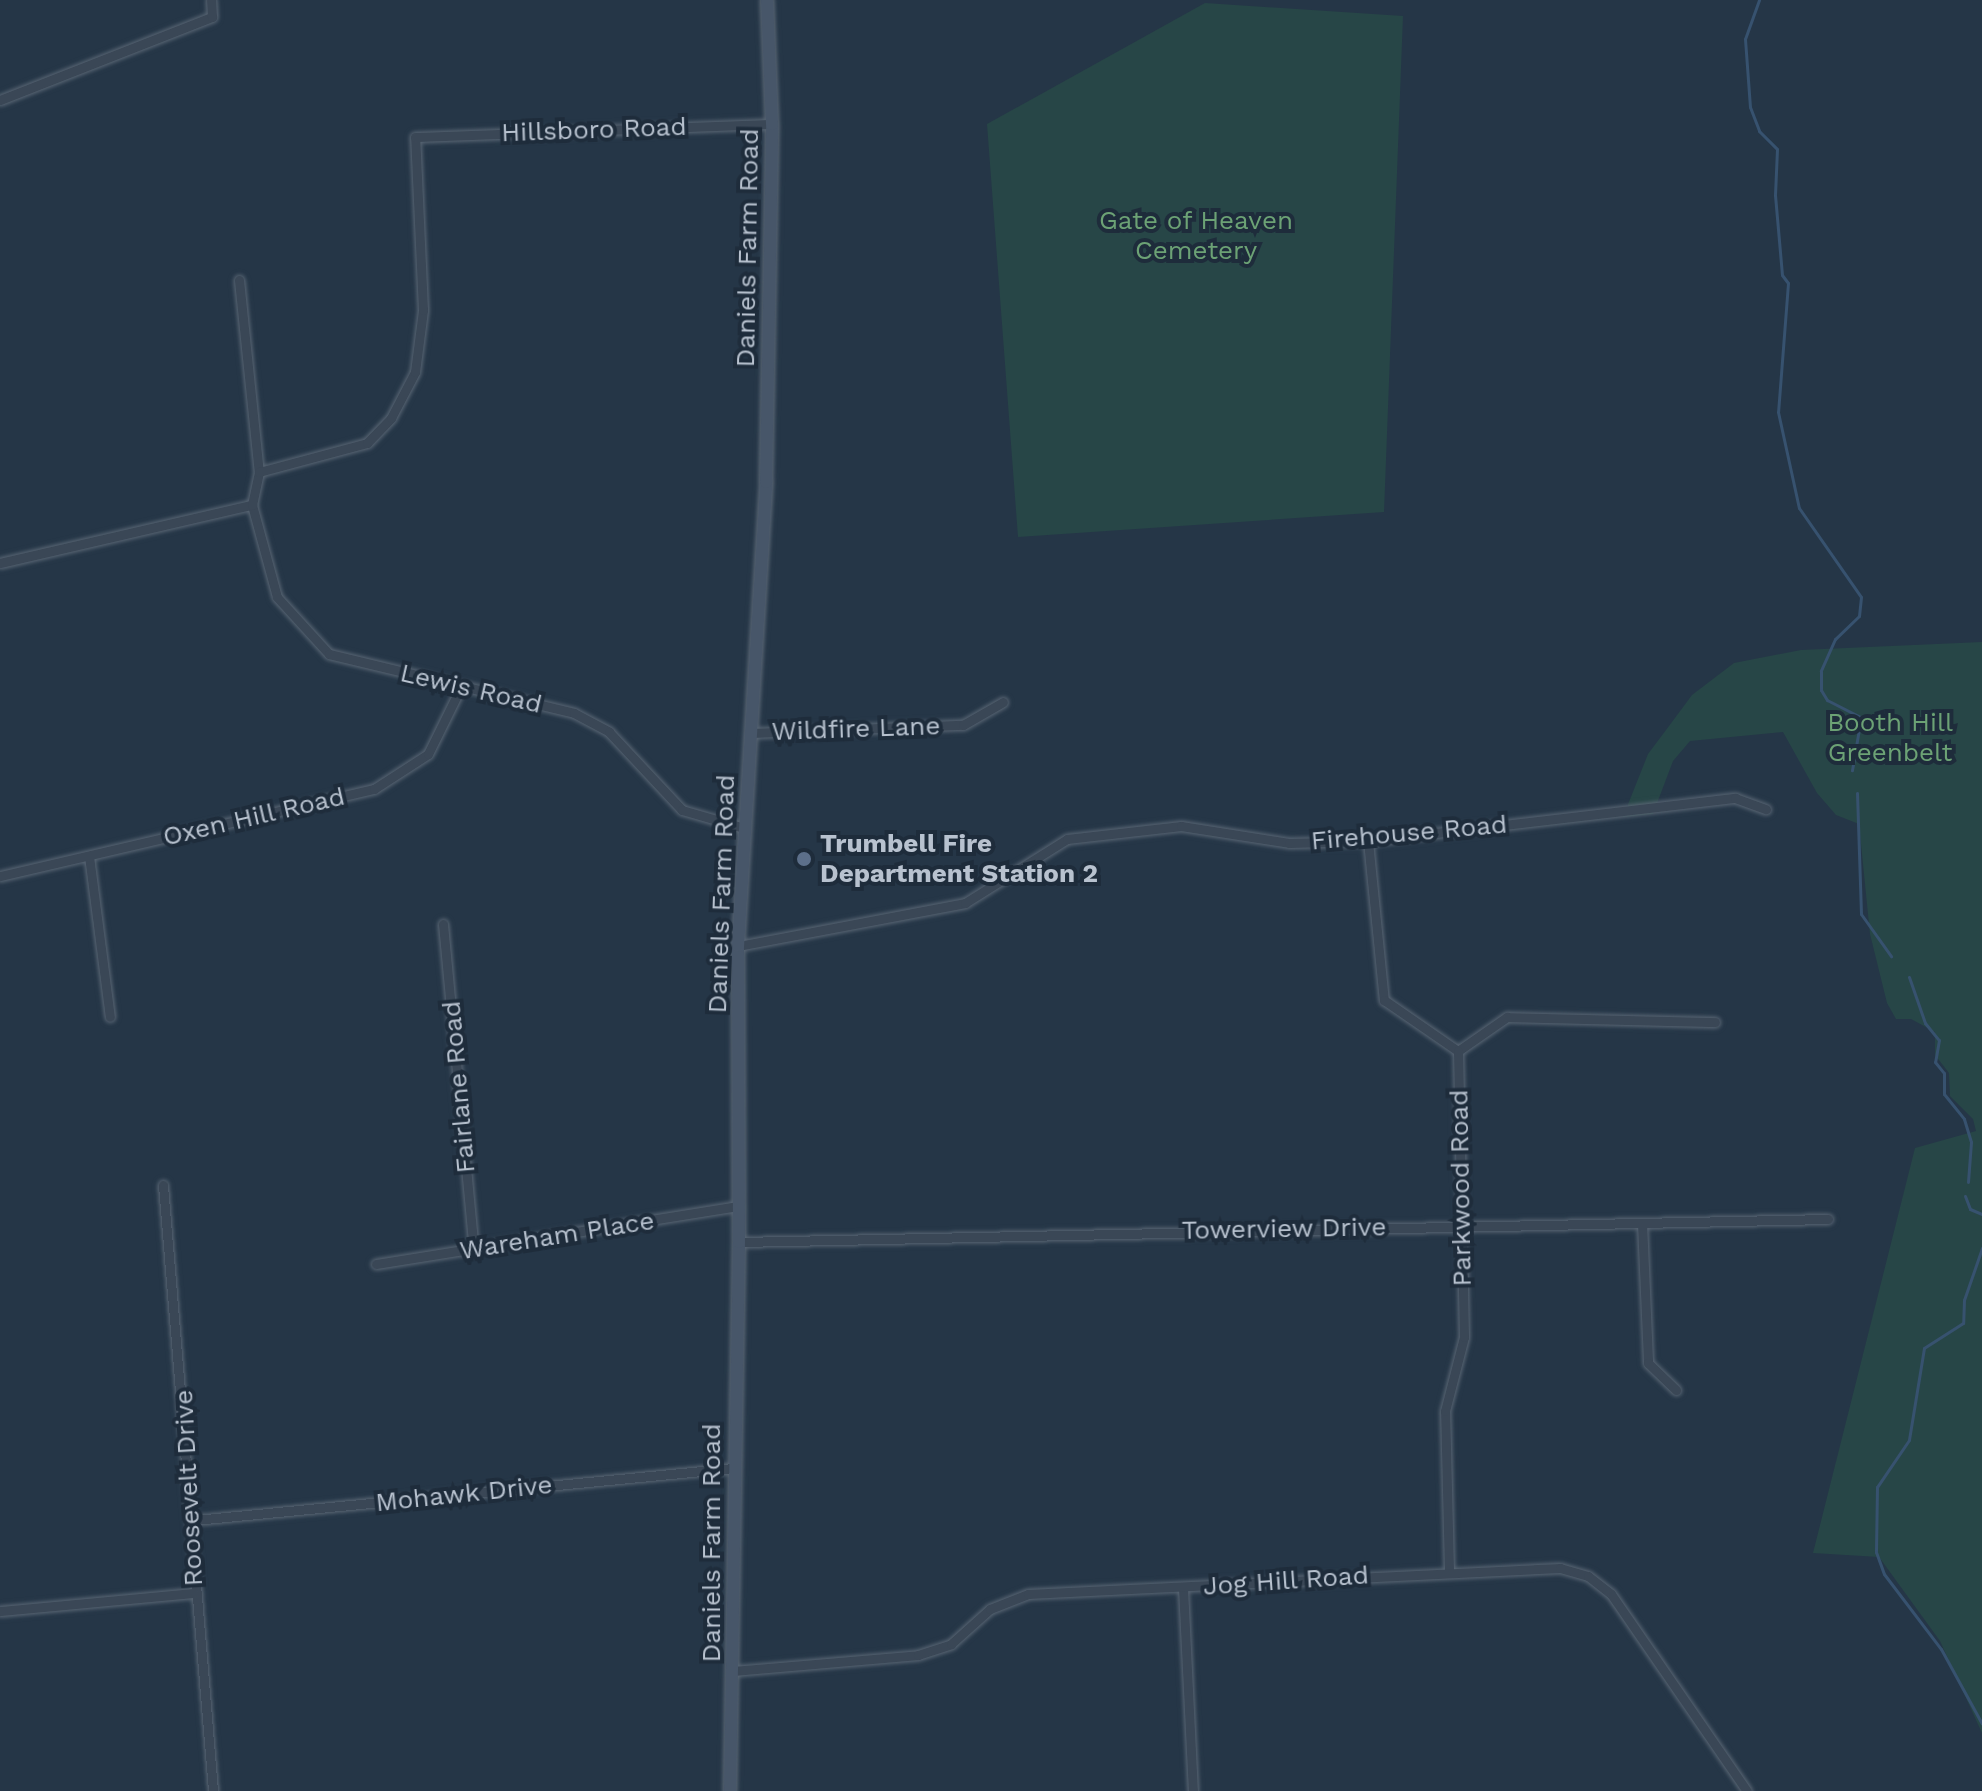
<!DOCTYPE html>
<style>
body{margin:0}
#map{position:relative;width:1982px;height:1791px;overflow:hidden;background:#253647;font-family:"Work Sans",sans-serif}
div>[style]{position:absolute}
.green>*{inset:0;background:#274647}
.stream>*{height:3px;margin:-1.5px;padding:0 1.5px;transform-origin:1.5px;border-radius:1.5px;background:#37526f}
.roads{filter:drop-shadow(0 0 2px #586573) drop-shadow(0 0 2px #586573)}
.minor>*{height:9px;margin:-4.5px;padding:0 4.5px;transform-origin:4.5px;border-radius:4.5px;background:#3a4756}
.secondary>*{height:12px;margin:-6px;padding:0 6px;transform-origin:6px;border-radius:6px;background:#475669}
.dots>*{width:22px;height:22px;translate:-50% -50%;box-sizing:border-box;border:4px solid #1e2c3b;border-radius:50%}
span{translate:-50% -50%;white-space:nowrap;text-align:center;line-height:1.15;-webkit-text-stroke:8px #1e2c3b;paint-order:stroke}
.street-label{font-size:26px;color:#b8c2cf}
.park-label{font-size:26px;color:#6ca275}
.poi-label{font-size:26px;color:#b8c2cf;font-weight:700}
.left{translate:0 -50%;text-align:left}
</style>
<div id="map">
<div class="green">
<i style="clip-path:polygon(1205px 3px,1403px 16px,1384px 512px,1018px 537px,987px 124px)"></i>
<i style="clip-path:polygon(1982px 642px,1982px 1733px,1940px 1641px,1879px 1557px,1813px 1553px,1915px 1148px,1976px 1131px,1973px 1119px,1950px 1096px,1949px 1073px,1935px 1055px,1935px 1032px,1911px 1019px,1896px 1019px,1887px 1003px,1870px 934px,1859px 824px,1836px 815px,1817px 793px,1783px 732px,1690px 741px,1673px 761px,1653px 814px,1623px 817px,1648px 754px,1669px 726px,1692px 695px,1734px 663px,1801px 650px)"></i>
</div>
<div class="stream">
<i style="left:1759px;top:0;width:41px;rotate:109.7deg"></i>
<i style="left:1745px;top:39px;width:68px;rotate:85.8deg"></i>
<i style="left:1750px;top:107px;width:26px;rotate:69deg"></i>
<i style="left:1759px;top:131px;width:25px;rotate:45deg"></i>
<i style="left:1777px;top:149px;width:46px;rotate:92.5deg"></i>
<i style="left:1775px;top:195px;width:80px;rotate:85deg"></i>
<i style="left:1782px;top:275px;width:10px;rotate:53deg"></i>
<i style="left:1788px;top:283px;width:129px;rotate:94.4deg"></i>
<i style="left:1778px;top:412px;width:98px;rotate:77.7deg"></i>
<i style="left:1799px;top:508px;width:108px;rotate:55.1deg"></i>
<i style="left:1861px;top:597px;width:19px;rotate:96deg"></i>
<i style="left:1859px;top:616px;width:33px;rotate:136deg"></i>
<i style="left:1835px;top:639px;width:35px;rotate:114deg"></i>
<i style="left:1821px;top:671px;width:19px;rotate:90deg"></i>
<i style="left:1821px;top:690px;width:12px;rotate:59deg"></i>
<i style="left:1827px;top:700px;width:38px;rotate:27deg"></i>
<i style="left:1861px;top:717px;width:54px;rotate:99.6deg"></i>
<i style="left:1857px;top:793px;width:121px;rotate:88.1deg"></i>
<i style="left:1861px;top:914px;width:52px;rotate:54.5deg"></i>
<i style="left:1909px;top:977px;width:49px;rotate:70.8deg"></i>
<i style="left:1925px;top:1023px;width:22px;rotate:51deg"></i>
<i style="left:1939px;top:1040px;width:22px;rotate:100deg"></i>
<i style="left:1935px;top:1062px;width:14px;rotate:51deg"></i>
<i style="left:1944px;top:1073px;width:21px;rotate:90deg"></i>
<i style="left:1944px;top:1094px;width:32px;rotate:51deg"></i>
<i style="left:1964px;top:1119px;width:24px;rotate:73deg"></i>
<i style="left:1971px;top:1142px;width:40px;rotate:94.3deg"></i>
<i style="left:1965px;top:1196px;width:14px;rotate:69deg"></i>
<i style="left:1970px;top:1209px;width:13px;rotate:23deg"></i>
<i style="left:1982px;top:1248px;width:55px;rotate:109.1deg"></i>
<i style="left:1964px;top:1300px;width:23px;rotate:92deg"></i>
<i style="left:1963px;top:1323px;width:46px;rotate:147.3deg"></i>
<i style="left:1924px;top:1348px;width:93px;rotate:99.3deg"></i>
<i style="left:1909px;top:1440px;width:57px;rotate:124.2deg"></i>
<i style="left:1877px;top:1487px;width:65px;rotate:90.9deg"></i>
<i style="left:1876px;top:1552px;width:23px;rotate:70deg"></i>
<i style="left:1884px;top:1574px;width:94px;rotate:52.8deg"></i>
<i style="left:1941px;top:1649px;width:85px;rotate:61.3deg"></i>
</div>
<div class="roads">
<div class="minor">
<i style="left:0;top:100px;width:228px;rotate:-21.4deg"></i>
<i style="left:212px;top:17px;width:17px;rotate:-93deg"></i>
<i style="left:239px;top:280px;width:193px;rotate:84.1deg"></i>
<i style="left:252px;top:505px;width:95px;rotate:74.8deg"></i>
<i style="left:277px;top:597px;width:77px;rotate:47.6deg"></i>
<i style="left:329px;top:654px;width:252px;rotate:13.5deg"></i>
<i style="left:574px;top:713px;width:40px;rotate:28deg"></i>
<i style="left:609px;top:732px;width:107px;rotate:46.9deg"></i>
<i style="left:682px;top:810px;width:65px;rotate:16.2deg"></i>
<i style="left:0;top:563px;width:259px;rotate:-13deg"></i>
<i style="left:252px;top:505px;width:34px;rotate:-78deg"></i>
<i style="left:259px;top:472px;width:112px;rotate:-15deg"></i>
<i style="left:367px;top:443px;width:35px;rotate:-46deg"></i>
<i style="left:391px;top:418px;width:52px;rotate:-62.4deg"></i>
<i style="left:415px;top:372px;width:63px;rotate:-82.6deg"></i>
<i style="left:423px;top:310px;width:173px;rotate:-92.6deg"></i>
<i style="left:415px;top:137px;width:357px;rotate:-2.1deg"></i>
<i style="left:751px;top:733px;width:212px;rotate:-2.2deg"></i>
<i style="left:963px;top:725px;width:46px;rotate:-29.9deg"></i>
<i style="left:1368px;top:841px;width:160px;rotate:84.3deg"></i>
<i style="left:1384px;top:1000px;width:90px;rotate:34.6deg"></i>
<i style="left:89px;top:856px;width:162px;rotate:82.6deg"></i>
<i style="left:0;top:876px;width:384px;rotate:-13.1deg"></i>
<i style="left:374px;top:789px;width:64px;rotate:-32.9deg"></i>
<i style="left:428px;top:754px;width:72px;rotate:-63.8deg"></i>
<i style="left:443px;top:924px;width:327px;rotate:84.6deg"></i>
<i style="left:738px;top:946px;width:231px;rotate:-10.7deg"></i>
<i style="left:965px;top:903px;width:120px;rotate:-32.1deg"></i>
<i style="left:1067px;top:839px;width:115px;rotate:-6.5deg"></i>
<i style="left:1181px;top:826px;width:109px;rotate:8.9deg"></i>
<i style="left:1289px;top:843px;width:79px;rotate:-1.5deg"></i>
<i style="left:1368px;top:841px;width:370px;rotate:-6.7deg"></i>
<i style="left:1735px;top:798px;width:33px;rotate:20deg"></i>
<i style="left:1458px;top:1051px;width:60px;rotate:-34.8deg"></i>
<i style="left:1507px;top:1017px;width:208px;rotate:1.4deg"></i>
<i style="left:163px;top:1185px;width:608px;rotate:85.28deg"></i>
<i style="left:1642px;top:1223px;width:140px;rotate:87.5deg"></i>
<i style="left:1648px;top:1363px;width:39px;rotate:44deg"></i>
<i style="left:739px;top:1242px;width:1089px;rotate:-1.21deg"></i>
<i style="left:376px;top:1264px;width:367px;rotate:-9.1deg"></i>
<i style="left:195px;top:1520px;width:541px;rotate:-5.52deg"></i>
<i style="left:1449px;top:1571px;width:160px;rotate:-91.4deg"></i>
<i style="left:1445px;top:1411px;width:76px;rotate:-75.6deg"></i>
<i style="left:1464px;top:1337px;width:286px;rotate:-91.2deg"></i>
<i style="left:1183px;top:1588px;width:203px;rotate:87.2deg"></i>
<i style="left:0;top:1611px;width:195px;rotate:-5.3deg"></i>
<i style="left:733px;top:1671px;width:186px;rotate:-4.9deg"></i>
<i style="left:918px;top:1655px;width:35px;rotate:-18deg"></i>
<i style="left:951px;top:1644px;width:52px;rotate:-41.9deg"></i>
<i style="left:990px;top:1609px;width:41px;rotate:-21.5deg"></i>
<i style="left:1028px;top:1594px;width:533px;rotate:-2.8deg"></i>
<i style="left:1560px;top:1568px;width:29px;rotate:16deg"></i>
<i style="left:1588px;top:1576px;width:29px;rotate:38deg"></i>
<i style="left:1611px;top:1594px;width:239px;rotate:55.4deg"></i>
</div>
<div class="secondary">
<i style="left:730px;top:1791px;width:549px;rotate:-89.06deg"></i>
<i style="left:739px;top:1242px;width:296px;rotate:-90.2deg"></i>
<i style="left:738px;top:946px;width:465px;rotate:-86.5deg"></i>
<i style="left:766px;top:482px;width:358px;rotate:-89deg"></i>
<i style="left:772px;top:124px;width:124px;rotate:-92.3deg"></i>
</div>
</div>
<div class="dots">
<i style="left:804px;top:859px;background:#5c6f8a"></i>
</div>
<div class="street-label">
<span style="left:594px;top:130px;rotate:-2deg">Hillsboro Road</span>
<span style="left:748px;top:248px;rotate:-89deg">Daniels Farm Road</span>
<span style="left:471px;top:689px;rotate:13deg">Lewis Road</span>
<span style="left:856px;top:729px;rotate:-2deg">Wildfire Lane</span>
<span style="left:254px;top:817px;rotate:-13deg">Oxen Hill Road</span>
<span style="left:1409px;top:833px;rotate:-5deg">Firehouse Road</span>
<span style="left:722px;top:894px;rotate:-88deg">Daniels Farm Road</span>
<span style="left:459px;top:1087px;rotate:-95deg">Fairlane Road</span>
<span style="left:1461px;top:1188px;rotate:-91deg">Parkwood Road</span>
<span style="left:1284px;top:1229px;rotate:-1deg">Towerview Drive</span>
<span style="left:557px;top:1236px;rotate:-9deg">Wareham Place</span>
<span style="left:189px;top:1488px;rotate:-93deg">Roosevelt Drive</span>
<span style="left:464px;top:1494px;rotate:-6deg">Mohawk Drive</span>
<span style="left:712px;top:1543px;rotate:-90deg">Daniels Farm Road</span>
<span style="left:1286px;top:1581px;rotate:-4deg">Jog Hill Road</span>
</div>
<div class="park-label">
<span style="left:1196px;top:236px">Gate of Heaven<br>Cemetery</span>
<span style="left:1890px;top:738px">Booth Hill<br>Greenbelt</span>
</div>
<div class="poi-label">
<span class="left" style="left:820px;top:859px">Trumbell Fire<br>Department Station 2</span>
</div>
</div>
